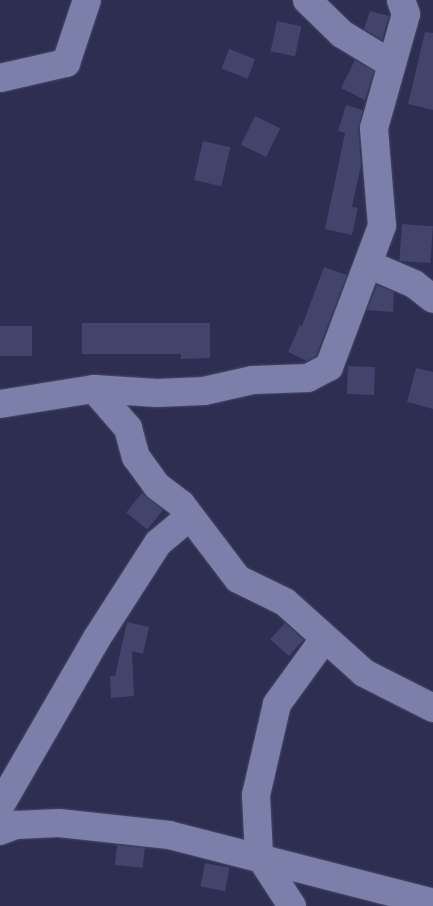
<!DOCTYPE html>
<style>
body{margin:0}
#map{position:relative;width:433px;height:906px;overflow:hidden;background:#2d2e52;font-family:"Noto Sans",sans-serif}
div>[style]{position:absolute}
.building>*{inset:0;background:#42446b;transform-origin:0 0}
.roads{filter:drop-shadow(0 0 1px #4a4a69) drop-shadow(0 0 1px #4a4a69)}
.minor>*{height:28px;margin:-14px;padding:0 14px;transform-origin:14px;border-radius:14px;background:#7c7faa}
span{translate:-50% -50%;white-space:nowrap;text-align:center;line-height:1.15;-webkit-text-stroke:5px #171829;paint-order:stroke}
</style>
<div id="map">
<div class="building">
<i style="clip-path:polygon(370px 11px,389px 16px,382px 40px,364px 29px)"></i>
<i style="left:277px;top:21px;width:25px;height:31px;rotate:12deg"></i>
<i style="clip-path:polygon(425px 32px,433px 33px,433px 110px,408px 104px)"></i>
<i style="left:229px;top:49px;width:28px;height:21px;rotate:21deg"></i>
<i style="clip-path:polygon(355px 60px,374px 71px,365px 100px,341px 88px)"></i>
<i style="clip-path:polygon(346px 105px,363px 110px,358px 129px,361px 165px,352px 207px,358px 208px,352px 235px,325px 229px,345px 133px,338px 131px)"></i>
<i style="left:255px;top:116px;width:28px;height:32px;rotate:26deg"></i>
<i style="left:203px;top:141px;width:28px;height:40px;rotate:13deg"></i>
<i style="left:402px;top:224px;width:31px;height:37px;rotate:4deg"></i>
<i style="clip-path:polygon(324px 267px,347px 275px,316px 356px,307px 361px,288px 352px,300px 325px,302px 326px)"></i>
<i style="clip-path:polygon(377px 285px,394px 292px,393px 312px,367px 310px)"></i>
<i style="clip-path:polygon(82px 323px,210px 323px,210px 358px,181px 359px,181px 354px,82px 354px)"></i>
<i style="left:0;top:326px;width:32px;height:30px"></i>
<i style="left:348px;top:366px;width:27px;height:28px;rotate:2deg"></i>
<i style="clip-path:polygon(416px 368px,433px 372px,433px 409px,407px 402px)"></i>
<i style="left:142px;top:493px;width:27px;height:25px;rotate:39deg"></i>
<i style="clip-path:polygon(127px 622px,149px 627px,143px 654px,132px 651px,134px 696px,111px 698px,110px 676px,115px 676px)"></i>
<i style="left:285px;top:623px;width:25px;height:22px;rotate:42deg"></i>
<i style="left:117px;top:845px;width:28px;height:20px;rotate:6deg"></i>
<i style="left:205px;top:863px;width:25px;height:24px;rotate:11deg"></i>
</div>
<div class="roads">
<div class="minor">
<i style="left:307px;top:0;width:49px;rotate:44.2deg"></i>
<i style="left:342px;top:34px;width:56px;rotate:31.1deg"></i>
<i style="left:0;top:78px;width:68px;rotate:-12.8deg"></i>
<i style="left:66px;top:63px;width:66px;rotate:-71.6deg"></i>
<i style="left:368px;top:264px;width:50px;rotate:23.5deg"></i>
<i style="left:414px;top:284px;width:24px;rotate:38deg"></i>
<i style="left:94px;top:389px;width:52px;rotate:48.9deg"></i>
<i style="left:128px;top:428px;width:30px;rotate:75deg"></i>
<i style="left:136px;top:457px;width:36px;rotate:54deg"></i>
<i style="left:157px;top:486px;width:30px;rotate:37deg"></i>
<i style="left:181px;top:504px;width:94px;rotate:52.8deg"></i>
<i style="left:238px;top:579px;width:52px;rotate:26.1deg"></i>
<i style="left:285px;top:602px;width:106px;rotate:41.9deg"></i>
<i style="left:364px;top:673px;width:77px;rotate:26.9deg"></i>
<i style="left:0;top:404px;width:95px;rotate:-9.1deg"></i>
<i style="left:94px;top:389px;width:63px;rotate:3.6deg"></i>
<i style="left:157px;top:393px;width:47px;rotate:-2.4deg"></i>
<i style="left:204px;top:391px;width:50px;rotate:-12.7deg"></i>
<i style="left:253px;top:380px;width:55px;rotate:-2.1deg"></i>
<i style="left:308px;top:378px;width:24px;rotate:-28deg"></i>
<i style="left:329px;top:367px;width:151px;rotate:-69.4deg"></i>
<i style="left:382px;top:226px;width:98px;rotate:-94.7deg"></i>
<i style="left:374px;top:128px;width:118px;rotate:-74.3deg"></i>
<i style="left:406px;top:14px;width:15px;rotate:-110deg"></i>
<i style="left:0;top:806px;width:194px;rotate:-60deg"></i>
<i style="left:97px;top:638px;width:113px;rotate:-57.3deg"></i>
<i style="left:158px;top:543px;width:39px;rotate:-40deg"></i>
<i style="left:0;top:831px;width:17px;rotate:-21deg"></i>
<i style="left:16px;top:825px;width:43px;rotate:-2.7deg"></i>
<i style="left:59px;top:823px;width:111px;rotate:6.2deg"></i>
<i style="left:169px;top:835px;width:273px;rotate:14.4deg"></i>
<i style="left:292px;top:906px;width:61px;rotate:-122.9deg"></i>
<i style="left:259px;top:855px;width:60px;rotate:-92.9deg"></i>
<i style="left:256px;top:795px;width:93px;rotate:-77deg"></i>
<i style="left:277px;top:704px;width:80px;rotate:-54.1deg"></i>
</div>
</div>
</div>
